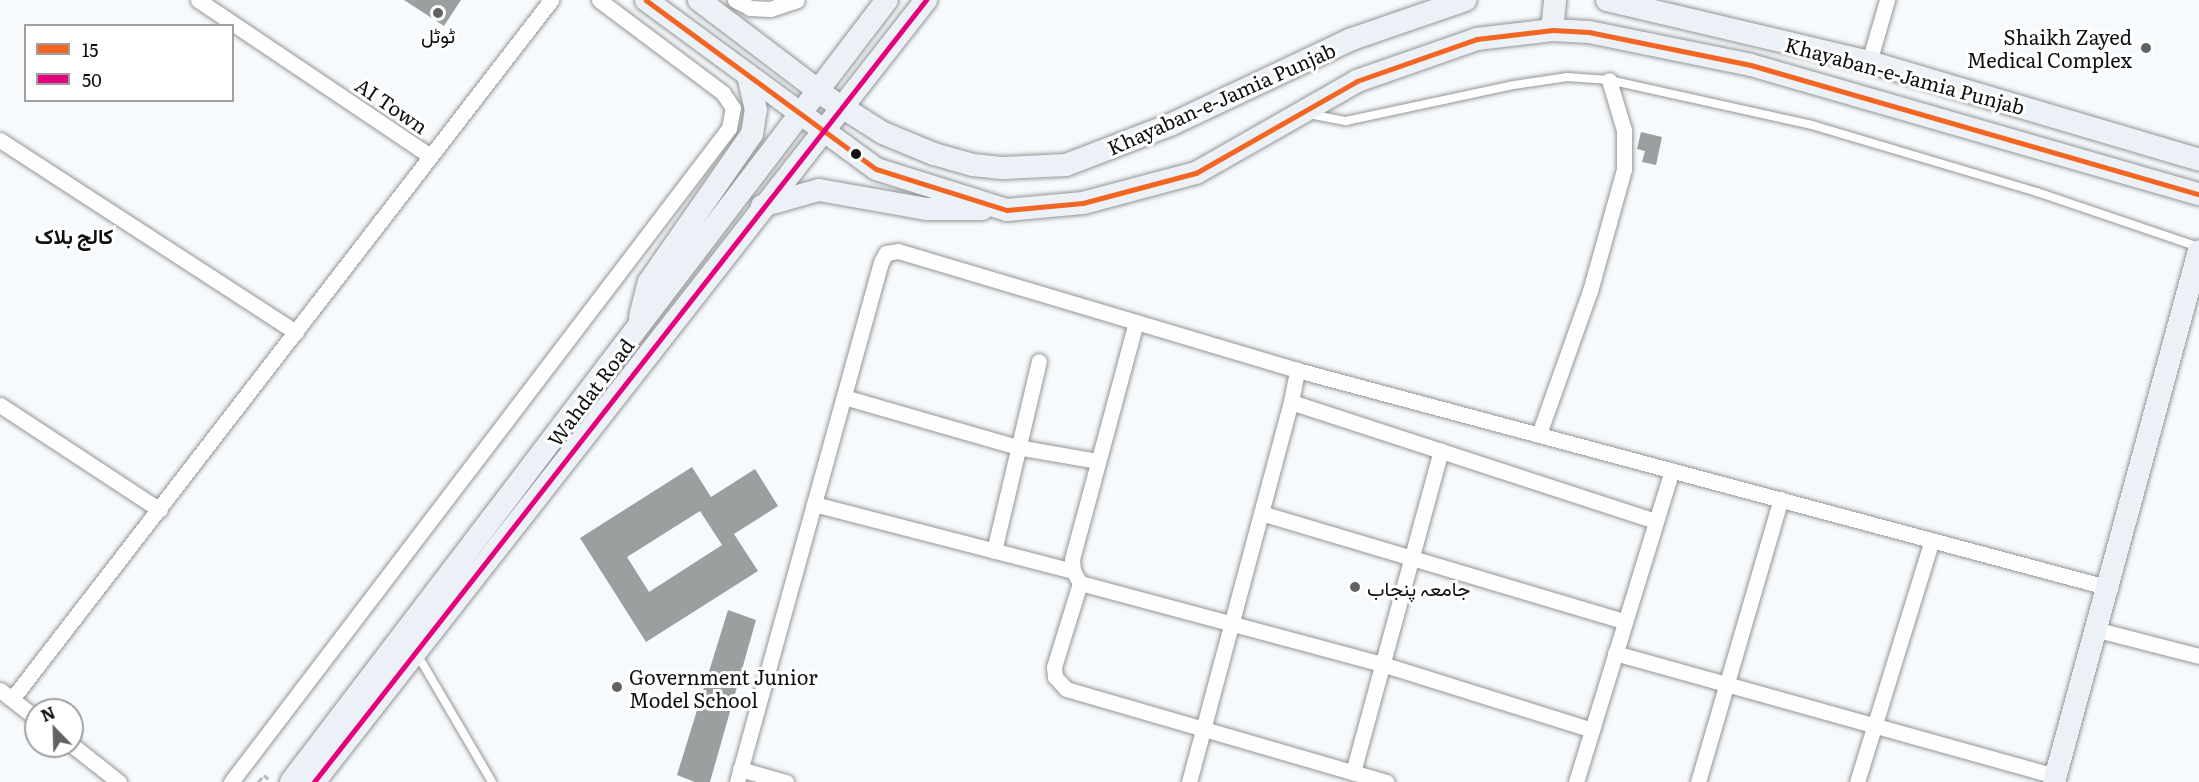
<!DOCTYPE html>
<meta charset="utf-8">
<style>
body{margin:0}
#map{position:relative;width:2199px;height:782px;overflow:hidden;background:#f7fafc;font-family:Literata,Vazirmatn,serif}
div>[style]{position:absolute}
.building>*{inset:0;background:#9c9fa0}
.path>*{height:3px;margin-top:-1.5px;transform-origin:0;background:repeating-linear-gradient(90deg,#b8b9b9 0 6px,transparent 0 9px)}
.roads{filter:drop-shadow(0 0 2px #949596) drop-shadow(0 0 2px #949596)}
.lane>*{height:8px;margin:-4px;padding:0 4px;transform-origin:4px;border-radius:4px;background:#fefeff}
.street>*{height:15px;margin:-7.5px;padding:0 7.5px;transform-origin:7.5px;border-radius:7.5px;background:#fefeff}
.secondary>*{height:22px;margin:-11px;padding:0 11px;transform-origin:11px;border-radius:11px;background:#ebf1f6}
.bus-1>*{height:4.5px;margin:-2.25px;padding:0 2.25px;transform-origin:2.25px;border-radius:2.25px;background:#f26522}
.bus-2>*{height:4.5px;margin:-2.25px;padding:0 2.25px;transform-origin:2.25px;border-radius:2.25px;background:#e5007d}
.dots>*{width:16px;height:16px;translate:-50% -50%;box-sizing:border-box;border:3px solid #fff;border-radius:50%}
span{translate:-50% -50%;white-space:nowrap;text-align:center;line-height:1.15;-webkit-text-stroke:6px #fff;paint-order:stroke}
.poi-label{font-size:20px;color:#101010}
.right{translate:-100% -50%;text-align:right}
.left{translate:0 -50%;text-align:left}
.street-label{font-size:20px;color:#101010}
.neighbourhood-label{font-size:21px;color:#101010;font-weight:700}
.legend{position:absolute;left:24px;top:24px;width:210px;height:78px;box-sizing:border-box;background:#fff;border:2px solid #9f9f9f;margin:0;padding:8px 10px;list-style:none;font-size:18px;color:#101010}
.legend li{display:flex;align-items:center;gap:12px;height:30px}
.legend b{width:30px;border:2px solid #9f9f9f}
.north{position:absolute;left:24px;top:698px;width:60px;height:60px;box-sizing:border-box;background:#fff;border:2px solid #9f9f9f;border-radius:50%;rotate:337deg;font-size:16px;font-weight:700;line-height:24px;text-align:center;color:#101010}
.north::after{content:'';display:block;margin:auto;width:21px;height:27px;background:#616263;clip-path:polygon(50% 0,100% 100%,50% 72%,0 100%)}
</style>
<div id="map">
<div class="building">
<i style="clip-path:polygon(404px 0,461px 0,444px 26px)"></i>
<i style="clip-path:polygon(1641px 132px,1662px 137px,1656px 165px,1642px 162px,1645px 151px,1637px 149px)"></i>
<i style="clip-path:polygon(evenodd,692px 467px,711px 497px,755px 469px,778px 506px,734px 534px,758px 571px,646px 642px,580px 538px,692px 467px,700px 511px,722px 545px,649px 592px,627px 557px,700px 511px)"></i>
<i style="clip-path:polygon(728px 610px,756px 620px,710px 782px,695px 782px,677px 775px)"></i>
</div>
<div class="path">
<i style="left:258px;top:782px;width:9px;rotate:-49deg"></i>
<i style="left:264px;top:775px;width:9px;rotate:41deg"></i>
</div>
<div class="roads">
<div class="lane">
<i style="left:1309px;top:114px;width:38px;rotate:11deg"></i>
<i style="left:1346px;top:121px;width:172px;rotate:-12.1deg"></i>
<i style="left:1514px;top:85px;width:54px;rotate:-8.6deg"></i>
<i style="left:1567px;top:77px;width:42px;rotate:4.1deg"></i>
<i style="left:1609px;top:80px;width:208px;rotate:12.5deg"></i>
<i style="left:1812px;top:125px;width:235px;rotate:16.6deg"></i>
<i style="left:2037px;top:192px;width:171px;rotate:18.8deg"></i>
<i style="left:417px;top:654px;width:148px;rotate:59.6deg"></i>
</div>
<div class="street">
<i style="left:198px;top:0;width:278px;rotate:33.9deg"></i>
<i style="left:735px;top:0;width:17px;rotate:28deg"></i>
<i style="left:750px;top:8px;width:20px;rotate:3deg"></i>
<i style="left:770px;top:9px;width:28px;rotate:-18deg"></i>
<i style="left:1869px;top:62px;width:65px;rotate:-73.8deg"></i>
<i style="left:0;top:140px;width:353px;rotate:33deg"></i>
<i style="left:1136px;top:322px;width:245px;rotate:105.1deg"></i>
<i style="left:1072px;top:559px;width:12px;rotate:85deg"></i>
<i style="left:1073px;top:571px;width:14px;rotate:60deg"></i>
<i style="left:1080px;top:583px;width:313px;rotate:15deg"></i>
<i style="left:1382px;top:664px;width:220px;rotate:17.4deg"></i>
<i style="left:844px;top:397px;width:180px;rotate:16.1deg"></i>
<i style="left:1017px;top:447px;width:81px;rotate:9.9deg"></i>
<i style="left:1291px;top:402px;width:383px;rotate:18.1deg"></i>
<i style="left:0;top:405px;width:191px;rotate:33.3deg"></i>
<i style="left:1539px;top:434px;width:152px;rotate:-70.4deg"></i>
<i style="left:1590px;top:291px;width:127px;rotate:-74.4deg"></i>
<i style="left:1624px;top:169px;width:39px;rotate:-90deg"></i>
<i style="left:1624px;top:130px;width:52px;rotate:-106.7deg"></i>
<i style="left:814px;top:504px;width:268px;rotate:14.5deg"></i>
<i style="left:1261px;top:513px;width:379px;rotate:16.6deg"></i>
<i style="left:994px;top:551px;width:195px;rotate:-76.7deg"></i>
<i style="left:1080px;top:583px;width:88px;rotate:107.2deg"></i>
<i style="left:1054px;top:667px;width:10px;rotate:84deg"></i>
<i style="left:1055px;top:677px;width:16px;rotate:47deg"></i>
<i style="left:1066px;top:689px;width:334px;rotate:16.2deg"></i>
<i style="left:2098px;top:630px;width:104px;rotate:14.4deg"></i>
<i style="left:1615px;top:653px;width:458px;rotate:15.6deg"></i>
<i style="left:0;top:690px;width:46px;rotate:37.9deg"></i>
<i style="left:12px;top:699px;width:883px;rotate:-52.36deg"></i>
<i style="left:72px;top:745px;width:60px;rotate:38.2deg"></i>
<i style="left:740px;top:769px;width:48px;rotate:15.8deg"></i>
<i style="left:1353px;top:772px;width:333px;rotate:-74.7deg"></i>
<i style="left:231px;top:782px;width:822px;rotate:-52.71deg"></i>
<i style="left:729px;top:128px;width:20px;rotate:-79deg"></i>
<i style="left:733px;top:108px;width:18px;rotate:-124deg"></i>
<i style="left:723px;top:93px;width:155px;rotate:-143.1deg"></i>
<i style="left:737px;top:782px;width:540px;rotate:-74.52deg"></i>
<i style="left:881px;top:262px;width:10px;rotate:-61deg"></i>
<i style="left:886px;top:253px;width:12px;rotate:-9deg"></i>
<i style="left:898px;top:251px;width:416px;rotate:16.6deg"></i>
<i style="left:1297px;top:370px;width:842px;rotate:15.01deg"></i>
<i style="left:1189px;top:782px;width:393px;rotate:-75deg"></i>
<i style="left:1291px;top:402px;width:33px;rotate:-79deg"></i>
<i style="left:1576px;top:782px;width:326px;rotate:-72.9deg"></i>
<i style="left:1698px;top:782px;width:295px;rotate:-73.7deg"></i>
<i style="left:1857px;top:782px;width:253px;rotate:-72.8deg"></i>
</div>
<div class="secondary">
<i style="left:646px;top:0;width:285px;rotate:36.3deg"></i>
<i style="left:876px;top:169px;width:137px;rotate:17.4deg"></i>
<i style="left:1007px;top:210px;width:76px;rotate:-5.3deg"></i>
<i style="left:1083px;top:203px;width:117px;rotate:-14.9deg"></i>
<i style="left:1196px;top:173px;width:185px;rotate:-29.7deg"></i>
<i style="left:1357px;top:81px;width:127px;rotate:-19.3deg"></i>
<i style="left:1477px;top:39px;width:76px;rotate:-6.8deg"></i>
<i style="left:1552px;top:30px;width:37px;rotate:3deg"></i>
<i style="left:1589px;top:32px;width:165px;rotate:11.5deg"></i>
<i style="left:1751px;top:65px;width:466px;rotate:16.1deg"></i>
<i style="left:699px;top:0;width:162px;rotate:37.2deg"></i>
<i style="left:828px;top:98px;width:65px;rotate:32.5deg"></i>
<i style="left:883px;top:133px;width:55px;rotate:22.4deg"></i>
<i style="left:934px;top:154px;width:41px;rotate:15.8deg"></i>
<i style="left:973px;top:165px;width:31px;rotate:6deg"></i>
<i style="left:1004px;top:168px;width:62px;rotate:-2.8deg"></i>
<i style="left:1066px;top:165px;width:114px;rotate:-21.1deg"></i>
<i style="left:1172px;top:124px;width:199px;rotate:-25.3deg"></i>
<i style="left:1352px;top:39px;width:120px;rotate:-19deg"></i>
<i style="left:1607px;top:0;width:269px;rotate:13.3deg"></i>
<i style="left:1869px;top:62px;width:344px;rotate:16.5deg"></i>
<i style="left:1552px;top:30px;width:30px;rotate:-84deg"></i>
<i style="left:762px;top:206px;width:59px;rotate:-15.7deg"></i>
<i style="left:819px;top:190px;width:110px;rotate:10deg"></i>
<i style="left:927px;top:209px;width:55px"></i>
<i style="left:640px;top:317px;width:36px;rotate:-76deg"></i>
<i style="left:649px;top:282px;width:180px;rotate:-55.2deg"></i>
<i style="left:752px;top:134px;width:24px;rotate:-81deg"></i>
<i style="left:756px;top:110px;width:36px;rotate:-103deg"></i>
<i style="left:291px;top:782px;width:983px;rotate:-52.69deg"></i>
<i style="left:314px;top:782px;width:993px;rotate:-51.95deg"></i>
<i style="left:2054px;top:782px;width:550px;rotate:-74.73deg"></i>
</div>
</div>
<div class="bus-1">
<i style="left:646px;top:0;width:285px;rotate:36.3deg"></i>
<i style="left:876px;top:169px;width:137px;rotate:17.4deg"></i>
<i style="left:1007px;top:210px;width:76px;rotate:-5.3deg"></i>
<i style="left:1083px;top:203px;width:117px;rotate:-14.9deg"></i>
<i style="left:1196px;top:173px;width:185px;rotate:-29.7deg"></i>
<i style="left:1357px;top:81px;width:127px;rotate:-19.3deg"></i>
<i style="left:1477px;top:39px;width:76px;rotate:-6.8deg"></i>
<i style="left:1552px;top:30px;width:37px;rotate:3deg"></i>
<i style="left:1589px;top:32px;width:165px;rotate:11.5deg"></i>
<i style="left:1751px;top:65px;width:466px;rotate:16.1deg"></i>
</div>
<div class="bus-2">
<i style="left:314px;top:782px;width:993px;rotate:-51.95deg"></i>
</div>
<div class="dots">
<i style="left:438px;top:13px;background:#616263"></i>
<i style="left:2146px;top:48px;background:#616263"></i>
<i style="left:856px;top:154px;background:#101010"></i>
<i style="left:1355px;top:587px;background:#616263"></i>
<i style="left:617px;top:687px;background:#616263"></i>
</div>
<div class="poi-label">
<span style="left:438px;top:34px">ٹوٹل</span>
<span class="right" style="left:2132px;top:48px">Shaikh Zayed<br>Medical Complex</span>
<span class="left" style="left:1367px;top:587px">جامعہ پنجاب</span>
<span class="left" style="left:629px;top:688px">Government Junior<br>Model School</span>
</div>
<div class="street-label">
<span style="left:1905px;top:75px;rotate:15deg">Khayaban-e-Jamia Punjab</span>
<span style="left:1221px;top:98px;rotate:-24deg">Khayaban-e-Jamia Punjab</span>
<span style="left:392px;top:105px;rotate:34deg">AI Town</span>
<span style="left:590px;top:392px;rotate:-53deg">Wahdat Road</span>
</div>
<div class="neighbourhood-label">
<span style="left:74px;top:235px">کالج بلاک</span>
</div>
<ul class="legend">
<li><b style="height:8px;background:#f26522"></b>15</li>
<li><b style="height:8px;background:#e5007d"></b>50</li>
</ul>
<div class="north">N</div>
</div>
